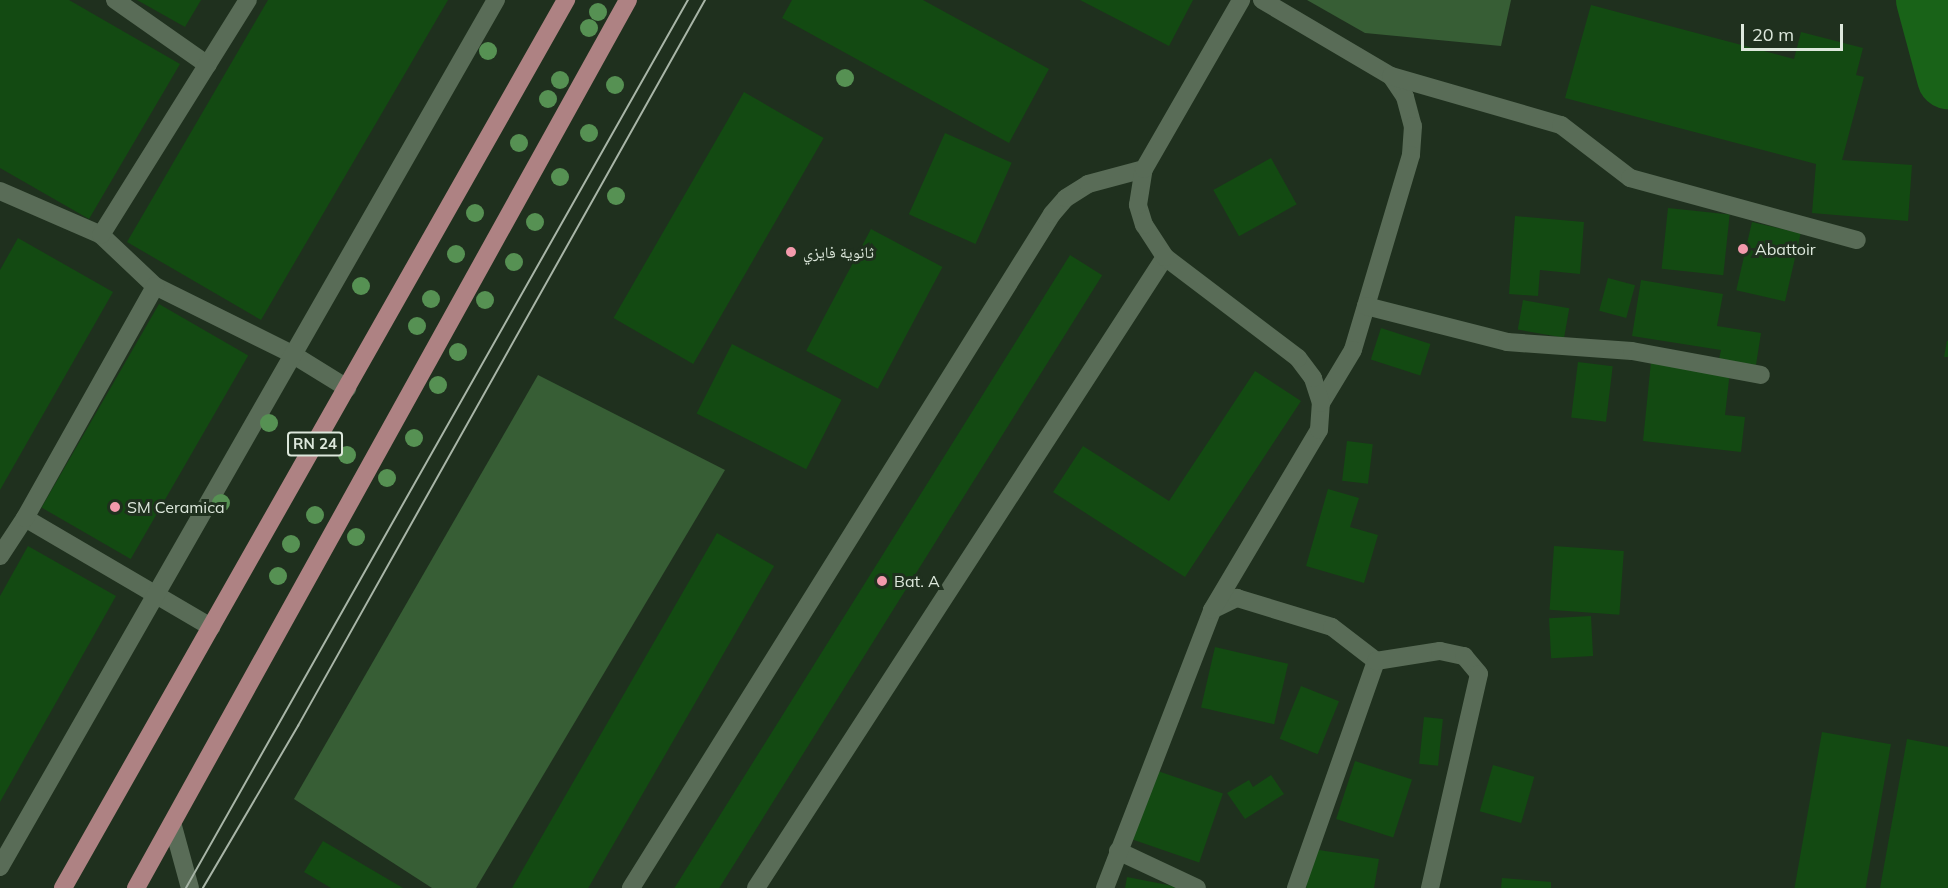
<!DOCTYPE html>
<meta charset="utf-8">
<style>
body{margin:0}
#map{position:relative;width:1948px;height:888px;overflow:hidden;background:#1f301e;font-family:Mulish,"Noto Naskh Arabic",sans-serif}
div>[style]{position:absolute}
.green>*{inset:0;background:#375e35}
.river>*{height:62px;margin:-31px;padding:0 31px;transform-origin:31px;border-radius:31px;background:#196318}
.building>*{inset:0;background:#134a12;transform-origin:0 0}
.minor>*{height:18px;margin:-9px;padding:0 9px;transform-origin:9px;border-radius:9px;background:#596c57}
.major>*{height:18px;margin:-9px;padding:0 9px;transform-origin:9px;border-radius:9px;background:#ae8283}
.tram>*{height:1.5px;margin:-0.75px;padding:0 0.75px;transform-origin:0.75px;border-radius:0.75px;background:#a8b5a7}
.trees>*{width:18px;height:18px;margin:-9px;border-radius:50%;background:#569153}
.dots>*{width:16px;height:16px;translate:-50% -50%;box-sizing:border-box;border:3px solid #1f301e;border-radius:50%}
span{translate:-50% -50%;white-space:nowrap;text-align:center;line-height:1.15;-webkit-text-stroke:6px #1f301e;paint-order:stroke}
.shield-label span{padding:2px 4px;background:#1f301e;border:2px solid;border-radius:4px;-webkit-text-stroke-width:0}
.shield-label{font-size:15px;color:#dde8dc;font-weight:700}
.poi-label{font-size:16px;color:#dde8dc}
.left{translate:0 -50%;text-align:left}
.scale{position:absolute;left:1741px;top:24px;width:102px;height:27px;box-sizing:border-box;border:3px solid #dde8dc;border-top:0;padding-left:8px;font-size:18px;line-height:21px;white-space:nowrap;color:#dde8dc;-webkit-text-stroke:4px #1f301e;paint-order:stroke}
</style>
<div id="map">
<div class="green">
<i style="clip-path:polygon(1307px 0,1511px 0,1501px 46px,1365px 33px)"></i>
<i style="clip-path:polygon(538px 375px,725px 470px,476px 888px,432px 888px,294px 799px)"></i>
</div>
<div class="river">
<i style="left:1927px;top:0;width:81px;rotate:74.9deg"></i>
</div>
<div class="building">
<i style="clip-path:polygon(0 0,69px 0,180px 64px,89px 219px,0 168px)"></i>
<i style="clip-path:polygon(137px 0,201px 0,185px 27px)"></i>
<i style="clip-path:polygon(268px 0,448px 0,261px 320px,127px 242px)"></i>
<i style="clip-path:polygon(792px 0,923px 0,1049px 69px,1009px 143px,782px 18px)"></i>
<i style="clip-path:polygon(1080px 0,1193px 0,1169px 46px)"></i>
<i style="clip-path:polygon(1591px 5px,1794px 59px,1801px 32px,1863px 48px,1856px 75px,1864px 77px,1842px 160px,1912px 165px,1908px 221px,1812px 213px,1816px 164px,1565px 98px)"></i>
<i style="left:744px;top:92px;width:92px;height:261px;rotate:30deg"></i>
<i style="left:945px;top:133px;width:73px;height:89px;rotate:24deg"></i>
<i style="left:1271px;top:158px;width:53px;height:66px;rotate:61deg"></i>
<i style="left:1668px;top:208px;width:62px;height:61px;rotate:6deg"></i>
<i style="clip-path:polygon(1515px 216px,1584px 222px,1580px 274px,1540px 270px,1538px 296px,1509px 294px)"></i>
<i style="left:1752px;top:222px;width:50px;height:70px;rotate:13deg"></i>
<i style="left:871px;top:229px;width:81px;height:138px;rotate:28deg"></i>
<i style="clip-path:polygon(18px 238px,113px 292px,0 490px,0 270px)"></i>
<i style="left:1070px;top:255px;width:38px;height:754px;rotate:32deg"></i>
<i style="left:1608px;top:278px;width:28px;height:34px;rotate:15deg"></i>
<i style="clip-path:polygon(1641px 280px,1723px 294px,1717px 326px,1761px 333px,1756px 365px,1719px 359px,1721px 350px,1632px 336px)"></i>
<i style="left:1523px;top:300px;width:47px;height:30px;rotate:10deg"></i>
<i style="left:159px;top:304px;width:103px;height:235px;rotate:30deg"></i>
<i style="left:1381px;top:328px;width:52px;height:33px;rotate:18deg"></i>
<i style="clip-path:polygon(1947px 341px,1948px 341px,1948px 357px,1944px 357px)"></i>
<i style="left:732px;top:344px;width:123px;height:78px;rotate:27deg"></i>
<i style="left:1578px;top:362px;width:35px;height:56px;rotate:7deg"></i>
<i style="clip-path:polygon(1651px 362px,1730px 371px,1725px 415px,1745px 417px,1741px 452px,1643px 441px)"></i>
<i style="clip-path:polygon(1255px 371px,1301px 401px,1185px 577px,1053px 492px,1083px 446px,1169px 501px)"></i>
<i style="left:1347px;top:441px;width:26px;height:40px;rotate:7deg"></i>
<i style="clip-path:polygon(1328px 489px,1359px 498px,1350px 527px,1378px 535px,1364px 583px,1306px 566px)"></i>
<i style="left:717px;top:533px;width:66px;height:413px;rotate:30deg"></i>
<i style="clip-path:polygon(28px 546px,116px 596px,0 802px,0 596px)"></i>
<i style="left:1554px;top:546px;width:70px;height:64px;rotate:4deg"></i>
<i style="left:1591px;top:616px;width:40px;height:42px;rotate:87deg"></i>
<i style="left:1215px;top:647px;width:75px;height:62px;rotate:13deg"></i>
<i style="left:1301px;top:686px;width:41px;height:57px;rotate:22deg"></i>
<i style="left:1424px;top:717px;width:19px;height:47px;rotate:6deg"></i>
<i style="left:1822px;top:732px;width:70px;height:159px;rotate:10deg"></i>
<i style="clip-path:polygon(1907px 739px,1948px 747px,1948px 888px,1880px 888px)"></i>
<i style="left:1355px;top:761px;width:60px;height:61px;rotate:18deg"></i>
<i style="left:1493px;top:765px;width:43px;height:48px;rotate:16deg"></i>
<i style="left:1152px;top:769px;width:75px;height:73px;rotate:19deg"></i>
<i style="clip-path:polygon(1271px 775px,1284px 794px,1245px 819px,1227px 793px,1249px 780px,1253px 787px)"></i>
<i style="clip-path:polygon(323px 841px,403px 888px,331px 888px,304px 872px)"></i>
<i style="clip-path:polygon(1312px 849px,1379px 859px,1374px 888px,1306px 888px)"></i>
<i style="clip-path:polygon(1127px 877px,1178px 887px,1178px 888px,1125px 888px)"></i>
<i style="clip-path:polygon(1502px 878px,1551px 882px,1551px 888px,1501px 888px)"></i>
</div>
<div class="minor">
<i style="left:115px;top:0;width:113px;rotate:35deg"></i>
<i style="left:1262px;top:0;width:150px;rotate:30.5deg"></i>
<i style="left:1391px;top:76px;width:25px;rotate:56deg"></i>
<i style="left:1405px;top:97px;width:30px;rotate:75deg"></i>
<i style="left:1413px;top:126px;width:29px;rotate:94deg"></i>
<i style="left:1411px;top:155px;width:203px;rotate:106.6deg"></i>
<i style="left:1353px;top:350px;width:62px;rotate:121.1deg"></i>
<i style="left:1391px;top:76px;width:177px;rotate:16.1deg"></i>
<i style="left:1561px;top:125px;width:87px;rotate:37.5deg"></i>
<i style="left:1630px;top:178px;width:235px;rotate:15.3deg"></i>
<i style="left:0;top:191px;width:110px;rotate:23.5deg"></i>
<i style="left:101px;top:235px;width:74px;rotate:43.4deg"></i>
<i style="left:155px;top:286px;width:153px;rotate:26.4deg"></i>
<i style="left:292px;top:354px;width:65px;rotate:31.7deg"></i>
<i style="left:101px;top:235px;width:277px;rotate:-58deg"></i>
<i style="left:1366px;top:306px;width:146px;rotate:14.3deg"></i>
<i style="left:1507px;top:342px;width:125px;rotate:4.1deg"></i>
<i style="left:1632px;top:351px;width:131px;rotate:10.5deg"></i>
<i style="left:25px;top:518px;width:216px;rotate:30.4deg"></i>
<i style="left:0;top:556px;width:45px;rotate:-56.7deg"></i>
<i style="left:25px;top:518px;width:266px;rotate:-60.7deg"></i>
<i style="left:1212px;top:610px;width:28px;rotate:-26deg"></i>
<i style="left:1237px;top:598px;width:99px;rotate:17deg"></i>
<i style="left:1332px;top:627px;width:56px;rotate:37.7deg"></i>
<i style="left:1376px;top:661px;width:241px;rotate:109.4deg"></i>
<i style="left:1376px;top:661px;width:65px;rotate:-8.9deg"></i>
<i style="left:1440px;top:651px;width:25px;rotate:12deg"></i>
<i style="left:1464px;top:656px;width:23px;rotate:50deg"></i>
<i style="left:1479px;top:674px;width:220px;rotate:102.9deg"></i>
<i style="left:173px;top:826px;width:64px;rotate:74.7deg"></i>
<i style="left:1118px;top:851px;width:87px;rotate:25.1deg"></i>
<i style="left:0;top:867px;width:999px;rotate:-60.23deg"></i>
<i style="left:631px;top:888px;width:795px;rotate:-58.01deg"></i>
<i style="left:1052px;top:214px;width:21px;rotate:-49deg"></i>
<i style="left:1066px;top:198px;width:26px;rotate:-32deg"></i>
<i style="left:1088px;top:184px;width:58px;rotate:-15deg"></i>
<i style="left:756px;top:888px;width:752px;rotate:-57.05deg"></i>
<i style="left:1105px;top:888px;width:298px;rotate:-68.9deg"></i>
<i style="left:1212px;top:610px;width:209px;rotate:-59.3deg"></i>
<i style="left:1319px;top:430px;width:27px;rotate:-86deg"></i>
<i style="left:1321px;top:403px;width:26px;rotate:-108deg"></i>
<i style="left:1313px;top:378px;width:25px;rotate:-127deg"></i>
<i style="left:1298px;top:358px;width:167px;rotate:-142.8deg"></i>
<i style="left:1165px;top:257px;width:38px;rotate:-123deg"></i>
<i style="left:1144px;top:225px;width:21px;rotate:-107deg"></i>
<i style="left:1138px;top:205px;width:36px;rotate:-81deg"></i>
<i style="left:1144px;top:169px;width:195px;rotate:-60.1deg"></i>
</div>
<div class="major">
<i style="left:63px;top:888px;width:1021px;rotate:-60.47deg"></i>
<i style="left:136px;top:888px;width:1015px;rotate:-61.01deg"></i>
</div>
<div class="tram">
<i style="left:186px;top:888px;width:1020px;rotate:-60.52deg"></i>
<i style="left:203px;top:888px;width:188px;rotate:-59.6deg"></i>
<i style="left:298px;top:726px;width:832px;rotate:-60.72deg"></i>
</div>
<div class="trees">
<i style="left:598px;top:12px"></i>
<i style="left:589px;top:28px"></i>
<i style="left:488px;top:51px"></i>
<i style="left:845px;top:78px"></i>
<i style="left:560px;top:80px"></i>
<i style="left:615px;top:85px"></i>
<i style="left:548px;top:99px"></i>
<i style="left:589px;top:133px"></i>
<i style="left:519px;top:143px"></i>
<i style="left:560px;top:177px"></i>
<i style="left:616px;top:196px"></i>
<i style="left:475px;top:213px"></i>
<i style="left:535px;top:222px"></i>
<i style="left:456px;top:254px"></i>
<i style="left:514px;top:262px"></i>
<i style="left:361px;top:286px"></i>
<i style="left:431px;top:299px"></i>
<i style="left:485px;top:300px"></i>
<i style="left:417px;top:326px"></i>
<i style="left:458px;top:352px"></i>
<i style="left:438px;top:385px"></i>
<i style="left:269px;top:423px"></i>
<i style="left:414px;top:438px"></i>
<i style="left:347px;top:455px"></i>
<i style="left:387px;top:478px"></i>
<i style="left:221px;top:503px"></i>
<i style="left:315px;top:515px"></i>
<i style="left:356px;top:537px"></i>
<i style="left:291px;top:544px"></i>
<i style="left:278px;top:576px"></i>
</div>
<div class="dots">
<i style="left:1743px;top:249px;background:#f39aac"></i>
<i style="left:791px;top:252px;background:#f39aac"></i>
<i style="left:115px;top:507px;background:#f39aac"></i>
<i style="left:882px;top:581px;background:#f39aac"></i>
</div>
<div class="shield-label">
<span style="left:315px;top:444px">RN 24</span>
</div>
<div class="poi-label">
<span class="left" style="left:1755px;top:249px">Abattoir</span>
<span class="left" style="left:803px;top:252px">ثانوية فايزي</span>
<span class="left" style="left:127px;top:507px">SM Ceramica</span>
<span class="left" style="left:894px;top:581px">Bat. A</span>
</div>
<div class="scale">20 m</div>
</div>
